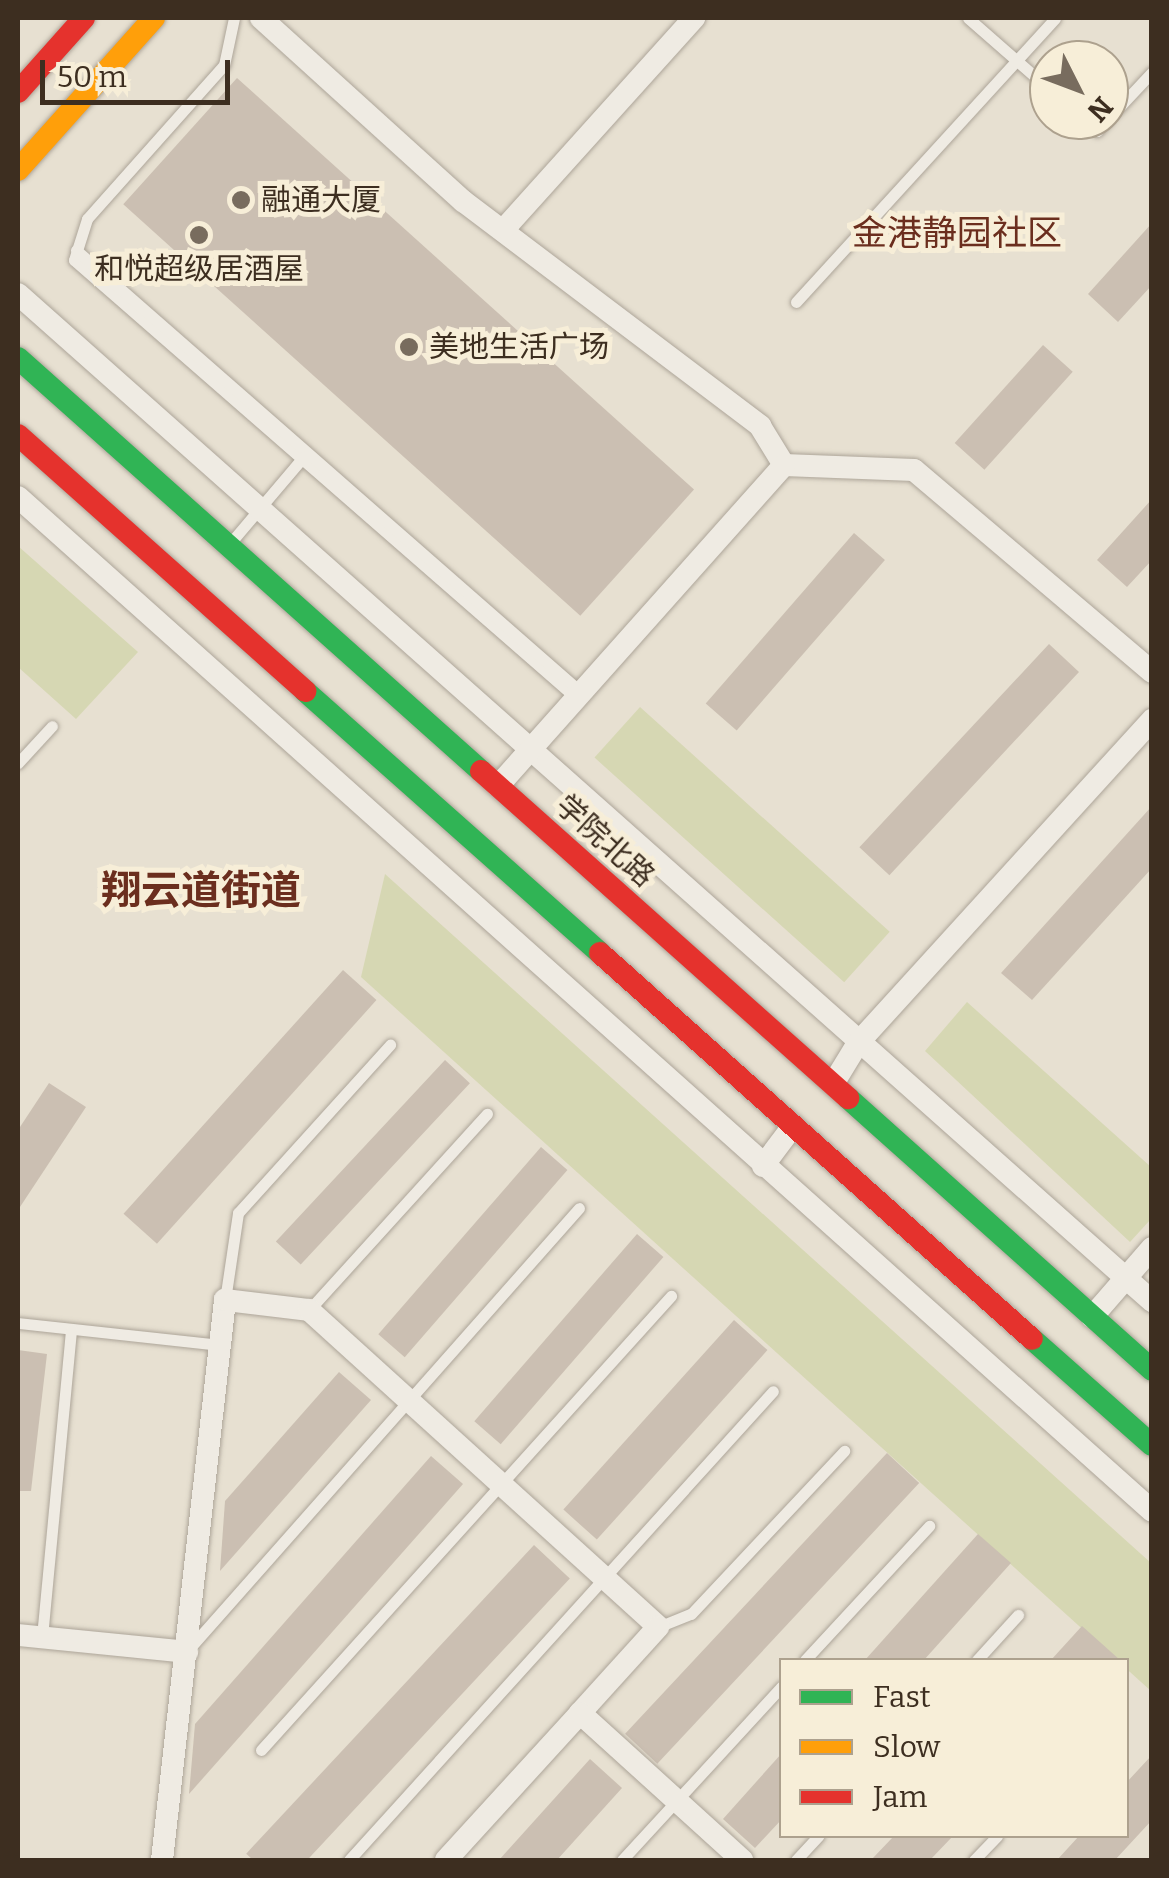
<!DOCTYPE html>
<meta charset="utf-8">
<style>
body{margin:0}
#map{position:relative;width:1169px;height:1878px;overflow:hidden;background:#e7e0d1;font-family:Bitter,"Noto Sans SC",serif}
div>[style]{position:absolute}
.green>*{inset:0;background:#d6d7b3;transform-origin:0 0}
.building>*{inset:0;background:#cbbfb2;transform-origin:0 0}
.roads{filter:drop-shadow(0 0 2px #ada599) drop-shadow(0 0 2px #ada599)}
.lane>*{height:11px;margin:-5.5px;padding:0 5.5px;transform-origin:5.5px;border-radius:5.5px;background:#efebe3}
.street>*{height:22px;margin:-11px;padding:0 11px;transform-origin:11px;border-radius:11px;background:#efebe3}
.fast>*{height:22px;margin:-11px;padding:0 11px;transform-origin:11px;border-radius:11px;background:#30b455}
.slow>*{height:22px;margin:-11px;padding:0 11px;transform-origin:11px;border-radius:11px;background:#ff9f0a}
.jam>*{height:22px;margin:-11px;padding:0 11px;transform-origin:11px;border-radius:11px;background:#e5322d}
.dots>*{width:28px;height:28px;translate:-50% -50%;box-sizing:border-box;border:5px solid #f7eed8;border-radius:50%}
span{translate:-50% -50%;white-space:nowrap;text-align:center;line-height:1.15;-webkit-text-stroke:10px #f7eed8;paint-order:stroke}
.poi-label{font-size:30px;color:#3d2e20}
.left{translate:0 -50%;text-align:left}
.street-label{font-size:30px;color:#3d2e20}
.quarter-label{font-size:35px;color:#6b2e1e}
.district-label{font-size:40px;color:#6b2e1e;font-weight:700}
.frame{position:absolute;inset:0;border:20px solid #3d2e20;pointer-events:none}
.legend{position:absolute;left:779px;top:1658px;width:350px;height:180px;box-sizing:border-box;background:#f7eed8;border:2px solid #ada18e;margin:0;padding:12px 18px;list-style:none;font-size:30px;color:#3d2e20}
.legend li{display:flex;align-items:center;gap:20px;height:50px}
.legend b{width:50px;border:2px solid #ada18e}
.north{position:absolute;left:1029px;top:40px;width:100px;height:100px;box-sizing:border-box;background:#f7eed8;border:2px solid #ada18e;border-radius:50%;rotate:132deg;font-size:28px;font-weight:700;line-height:40px;text-align:center;color:#3d2e20}
.north::after{content:'';display:block;margin:auto;width:35px;height:45px;background:#786c5e;clip-path:polygon(50% 0,100% 100%,50% 72%,0 100%)}
.scale{position:absolute;left:40px;top:60px;width:190px;height:45px;box-sizing:border-box;border:5px solid #3d2e20;border-top:0;padding-left:12px;font-size:30px;line-height:35px;white-space:nowrap;color:#3d2e20;-webkit-text-stroke:8px #f7eed8;paint-order:stroke}
</style>
<div id="map">
<div class="green">
<i style="clip-path:polygon(18px 546px,138px 652px,76px 719px,18px 667px)"></i>
<i style="left:640px;top:707px;width:336px;height:68px;rotate:42deg"></i>
<i style="clip-path:polygon(385px 874px,1151px 1563px,1151px 1691px,361px 977px)"></i>
<i style="clip-path:polygon(967px 1002px,1151px 1167px,1151px 1219px,1130px 1242px,925px 1051px)"></i>
</div>
<div class="building">
<i style="left:237px;top:78px;width:615px;height:170px;rotate:42deg"></i>
<i style="clip-path:polygon(1152px 223px,1152px 285px,1118px 322px,1088px 294px)"></i>
<i style="left:1043px;top:345px;width:40px;height:132px;rotate:42deg"></i>
<i style="clip-path:polygon(1152px 499px,1152px 560px,1127px 587px,1097px 560px)"></i>
<i style="left:854px;top:533px;width:41px;height:226px;rotate:41deg"></i>
<i style="left:1049px;top:644px;width:41px;height:278px;rotate:43deg"></i>
<i style="clip-path:polygon(1152px 806px,1152px 868px,1032px 1000px,1001px 973px)"></i>
<i style="left:343px;top:970px;width:45px;height:328px;rotate:42deg"></i>
<i style="left:445px;top:1060px;width:34px;height:248px;rotate:43deg"></i>
<i style="clip-path:polygon(49px 1083px,86px 1107px,18px 1210px,18px 1130px)"></i>
<i style="left:541px;top:1147px;width:35px;height:248px;rotate:41deg"></i>
<i style="left:637px;top:1234px;width:35px;height:248px;rotate:41deg"></i>
<i style="left:734px;top:1320px;width:45px;height:255px;rotate:42deg"></i>
<i style="clip-path:polygon(18px 1350px,47px 1354px,31px 1491px,18px 1491px)"></i>
<i style="clip-path:polygon(339px 1372px,371px 1400px,220px 1571px,225px 1501px)"></i>
<i style="left:887px;top:1453px;width:44px;height:384px;rotate:43deg"></i>
<i style="clip-path:polygon(431px 1456px,463px 1484px,189px 1794px,195px 1724px)"></i>
<i style="clip-path:polygon(978px 1534px,1011px 1563px,924px 1660px,865px 1660px)"></i>
<i style="left:534px;top:1545px;width:49px;height:422px;rotate:43deg"></i>
<i style="clip-path:polygon(1082px 1626px,1120px 1660px,1051px 1660px)"></i>
<i style="clip-path:polygon(782px 1753px,782px 1819px,755px 1848px,723px 1819px)"></i>
<i style="clip-path:polygon(1152px 1755px,1152px 1820px,1115px 1860px,1057px 1860px,1079px 1836px,1126px 1836px,1126px 1783px)"></i>
<i style="clip-path:polygon(590px 1759px,622px 1788px,557px 1860px,499px 1860px)"></i>
<i style="clip-path:polygon(894px 1836px,953px 1836px,930px 1860px,871px 1860px)"></i>
</div>
<div class="roads">
<div class="lane">
<i style="left:234px;top:18px;width:48px;rotate:102deg"></i>
<i style="left:224px;top:65px;width:206px;rotate:131.7deg"></i>
<i style="left:87px;top:219px;width:43px;rotate:107.6deg"></i>
<i style="left:74px;top:260px;width:668px;rotate:41.11deg"></i>
<i style="left:968px;top:18px;width:108px;rotate:41.2deg"></i>
<i style="left:1109px;top:118px;width:63px;rotate:-46.9deg"></i>
<i style="left:1085px;top:120px;width:16px;rotate:43deg"></i>
<i style="left:1097px;top:131px;width:16px;rotate:-45deg"></i>
<i style="left:76px;top:250px;width:673px;rotate:41.2deg"></i>
<i style="left:796px;top:302px;width:384px;rotate:-47.6deg"></i>
<i style="left:232px;top:541px;width:111px;rotate:-49.7deg"></i>
<i style="left:18px;top:763px;width:50px;rotate:-47.4deg"></i>
<i style="left:225px;top:1300px;width:88px;rotate:-81.5deg"></i>
<i style="left:238px;top:1213px;width:227px;rotate:-47.9deg"></i>
<i style="left:309px;top:1310px;width:265px;rotate:-47.8deg"></i>
<i style="left:18px;top:1323px;width:205px;rotate:6.2deg"></i>
<i style="left:658px;top:1627px;width:35px;rotate:-22deg"></i>
<i style="left:691px;top:1614px;width:224px;rotate:-46.8deg"></i>
<i style="left:42px;top:1637px;width:309px;rotate:-84.6deg"></i>
<i style="left:188px;top:1650px;width:590px;rotate:-48.5deg"></i>
<i style="left:805px;top:1660px;width:183px;rotate:-47.2deg"></i>
<i style="left:977px;top:1660px;width:61px;rotate:-47.7deg"></i>
<i style="left:261px;top:1750px;width:612px;rotate:-47.92deg"></i>
<i style="left:349px;top:1860px;width:632px;rotate:-47.88deg"></i>
<i style="left:622px;top:1860px;width:236px;rotate:-47.4deg"></i>
<i style="left:796px;top:1860px;width:33px;rotate:-47deg"></i>
<i style="left:974px;top:1860px;width:33px;rotate:-46deg"></i>
</div>
<div class="street">
<i style="left:261px;top:18px;width:273px;rotate:42.2deg"></i>
<i style="left:463px;top:201px;width:373px;rotate:37.1deg"></i>
<i style="left:760px;top:426px;width:46px;rotate:58.4deg"></i>
<i style="left:784px;top:465px;width:130px;rotate:2.2deg"></i>
<i style="left:914px;top:470px;width:312px;rotate:40.3deg"></i>
<i style="left:505px;top:228px;width:283px;rotate:-48deg"></i>
<i style="left:18px;top:294px;width:1517px;rotate:41.61deg"></i>
<i style="left:18px;top:497px;width:1521px;rotate:41.8deg"></i>
<i style="left:498px;top:786px;width:430px;rotate:-48.3deg"></i>
<i style="left:833px;top:1084px;width:48px;rotate:-58.6deg"></i>
<i style="left:858px;top:1043px;width:437px;rotate:-47.7deg"></i>
<i style="left:763px;top:1166px;width:50px;rotate:-53.1deg"></i>
<i style="left:1092px;top:1317px;width:91px;rotate:-49deg"></i>
<i style="left:18px;top:1635px;width:170px;rotate:5.7deg"></i>
<i style="left:162px;top:1860px;width:564px;rotate:-83.58deg"></i>
<i style="left:225px;top:1300px;width:85px;rotate:6.8deg"></i>
<i style="left:309px;top:1310px;width:471px;rotate:42.2deg"></i>
<i style="left:658px;top:1627px;width:116px;rotate:132.2deg"></i>
<i style="left:446px;top:1860px;width:199px;rotate:-47.6deg"></i>
<i style="left:580px;top:1713px;width:219px;rotate:42.2deg"></i>
</div>
<div class="fast">
<i style="left:18px;top:358px;width:620px;rotate:41.73deg"></i>
<i style="left:305px;top:691px;width:395px;rotate:41.6deg"></i>
<i style="left:848px;top:1098px;width:408px;rotate:41.8deg"></i>
<i style="left:1032px;top:1339px;width:160px;rotate:41.5deg"></i>
</div>
<div class="slow">
<i style="left:18px;top:170px;width:204px;rotate:-48.2deg"></i>
</div>
<div class="jam">
<i style="left:18px;top:92px;width:99px;rotate:-48.3deg"></i>
<i style="left:18px;top:435px;width:385px;rotate:41.7deg"></i>
<i style="left:481px;top:771px;width:492px;rotate:41.7deg"></i>
<i style="left:600px;top:953px;width:579px;rotate:41.78deg"></i>
</div>
</div>
<div class="dots">
<i style="left:241px;top:200px;background:#786c5e"></i>
<i style="left:199px;top:235px;background:#786c5e"></i>
<i style="left:409px;top:347px;background:#786c5e"></i>
</div>
<div class="poi-label">
<span class="left" style="left:261px;top:200px">融通大厦</span>
<span style="left:199px;top:269px">和悦超级居酒屋</span>
<span class="left" style="left:429px;top:347px">美地生活广场</span>
</div>
<div class="street-label">
<span style="left:605px;top:841px;rotate:42deg">学院北路</span>
</div>
<div class="quarter-label">
<span style="left:957px;top:233px">金港静园社区</span>
</div>
<div class="district-label">
<span style="left:201px;top:891px">翔云道街道</span>
</div>
<div class="frame"></div>
<ul class="legend">
<li><b style="height:12px;background:#30b455"></b>Fast</li>
<li><b style="height:12px;background:#ff9f0a"></b>Slow</li>
<li><b style="height:12px;background:#e5322d"></b>Jam</li>
</ul>
<div class="north">N</div>
<div class="scale">50 m</div>
</div>
